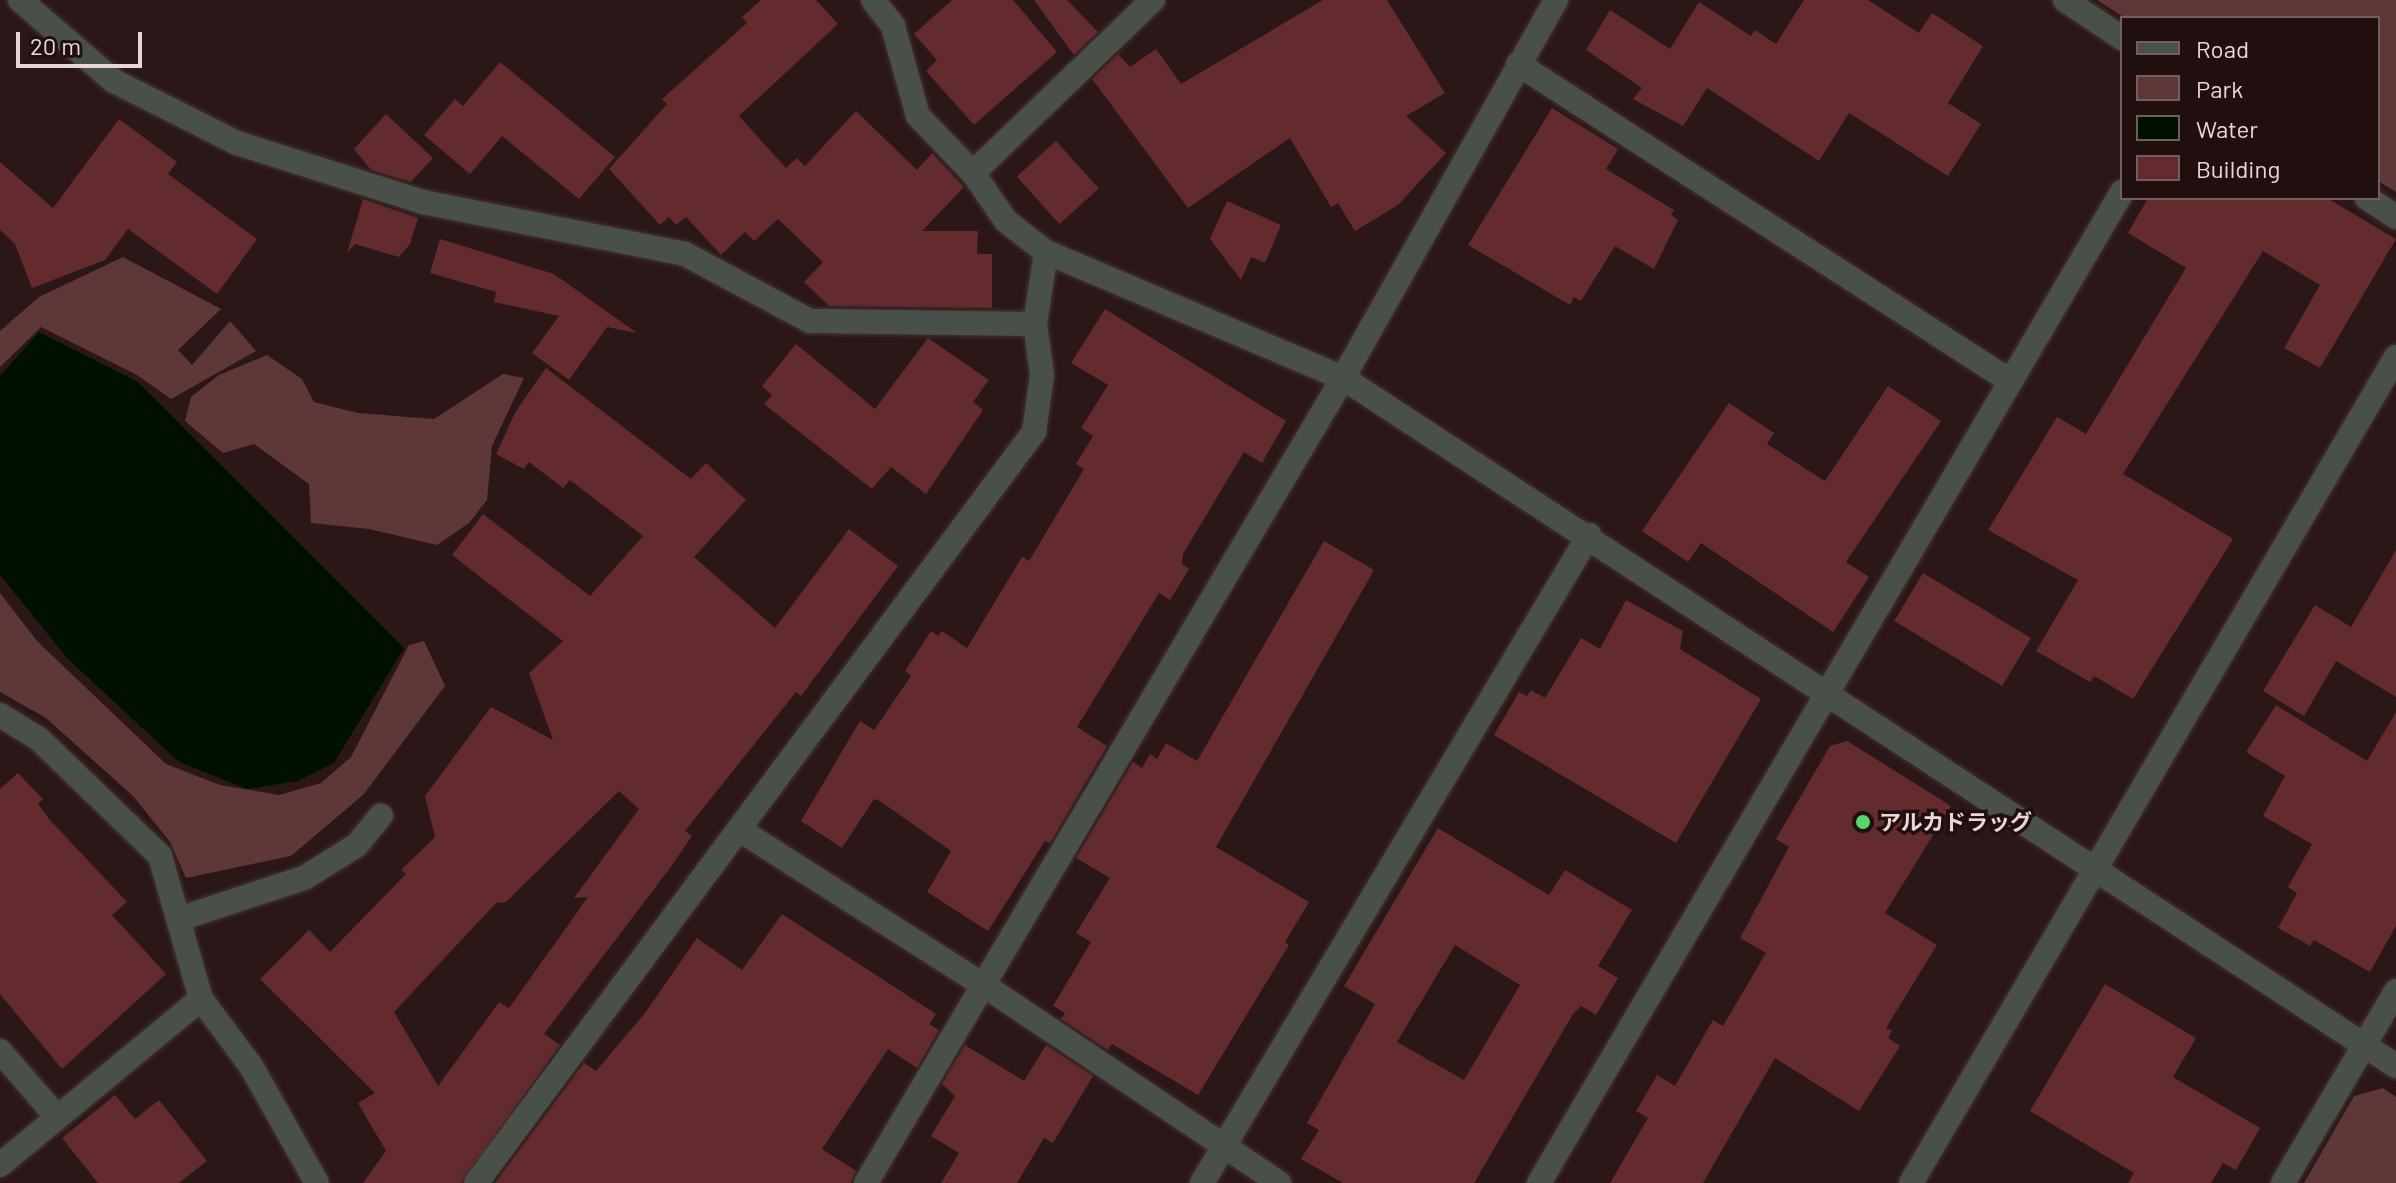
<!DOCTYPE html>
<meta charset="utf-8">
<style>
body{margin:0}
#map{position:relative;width:2396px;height:1183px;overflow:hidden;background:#2b1717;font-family:Barlow,"Noto Sans JP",sans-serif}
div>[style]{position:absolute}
.green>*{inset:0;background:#5e3838}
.water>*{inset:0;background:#001102}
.building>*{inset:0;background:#632b2d;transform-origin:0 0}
.roads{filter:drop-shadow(0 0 2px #453232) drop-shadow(0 0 2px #453232)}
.minor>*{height:24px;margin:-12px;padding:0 12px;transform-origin:12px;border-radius:12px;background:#485049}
.dots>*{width:22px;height:22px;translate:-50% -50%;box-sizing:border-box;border:4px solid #210e0e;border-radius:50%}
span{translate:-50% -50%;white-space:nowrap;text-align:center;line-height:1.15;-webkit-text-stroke:7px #210e0e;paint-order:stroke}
.poi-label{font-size:22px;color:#e7d8d7;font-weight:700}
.left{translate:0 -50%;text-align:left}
.legend{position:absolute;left:2120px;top:16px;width:260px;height:184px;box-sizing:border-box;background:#210e0e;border:2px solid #705f5e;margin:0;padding:10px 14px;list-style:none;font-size:24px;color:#e7d8d7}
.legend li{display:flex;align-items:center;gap:16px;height:40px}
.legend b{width:40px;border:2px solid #705f5e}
.scale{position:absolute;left:16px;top:32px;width:126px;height:36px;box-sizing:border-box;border:4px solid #e7d8d7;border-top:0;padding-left:10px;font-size:24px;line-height:28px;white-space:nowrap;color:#e7d8d7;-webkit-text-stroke:6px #210e0e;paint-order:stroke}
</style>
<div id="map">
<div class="green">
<i style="clip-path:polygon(2097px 0,2396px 0,2396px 192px,2378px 181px,2378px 18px,2125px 18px)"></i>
<i style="clip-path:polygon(123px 257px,221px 309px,178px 350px,192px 365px,230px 321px,256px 351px,171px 399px,137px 375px,41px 327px,0 367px,0 331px,39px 297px)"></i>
<i style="clip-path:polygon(267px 355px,302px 379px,314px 402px,358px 413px,434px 419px,503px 374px,524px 378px,492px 446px,487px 500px,469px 523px,437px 545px,369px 529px,311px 523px,309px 484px,254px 444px,223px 453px,185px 421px,191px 397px,219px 375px)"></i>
<i style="clip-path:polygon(0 593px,37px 641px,166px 764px,220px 785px,279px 795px,321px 783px,351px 757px,409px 645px,424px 641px,445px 686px,364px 794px,291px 856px,186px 878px,170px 842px,133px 796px,46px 718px,0 692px)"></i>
<i style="clip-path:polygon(2383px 1088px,2396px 1097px,2396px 1183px,2304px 1183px,2354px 1096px)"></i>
</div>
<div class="water">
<i style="clip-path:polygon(39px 332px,138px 382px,404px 648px,334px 763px,297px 781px,247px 789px,179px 762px,68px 659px,0 575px,0 376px)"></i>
</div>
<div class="building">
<i style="clip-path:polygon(761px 0,816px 0,838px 24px,739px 116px,786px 168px,797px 158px,805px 166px,856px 111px,917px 170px,932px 153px,964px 187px,922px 231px,978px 231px,977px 254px,992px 254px,992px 308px,829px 306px,804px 282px,823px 262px,778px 219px,754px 241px,745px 232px,721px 255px,686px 217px,676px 225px,669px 217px,660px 225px,609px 169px,667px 104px,662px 99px,747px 23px,742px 17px)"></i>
<i style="clip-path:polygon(952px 0,1013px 0,1057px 52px,974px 125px,926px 71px,937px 60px,914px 34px)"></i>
<i style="clip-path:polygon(1034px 0,1067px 0,1098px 32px,1074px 55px)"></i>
<i style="clip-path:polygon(1323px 0,1387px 0,1445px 93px,1406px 116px,1446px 153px,1398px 205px,1355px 231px,1338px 203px,1331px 207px,1290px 138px,1188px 208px,1092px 79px,1118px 54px,1130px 67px,1156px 49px,1181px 84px)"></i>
<i style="clip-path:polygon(1804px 0,1868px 0,1919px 33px,1932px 13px,1983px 46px,1948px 103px,1981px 124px,1948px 176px,1849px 113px,1819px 161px,1707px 88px,1683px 126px,1633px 99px,1642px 88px,1586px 50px,1610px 10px,1670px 49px,1699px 2px,1751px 36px,1755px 30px,1776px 44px)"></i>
<i style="clip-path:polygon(500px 62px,615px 157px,579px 199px,502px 136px,470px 174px,424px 135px,455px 99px,463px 106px)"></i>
<i style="clip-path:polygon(1552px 108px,1618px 149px,1606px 169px,1674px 210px,1671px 215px,1678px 220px,1654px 269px,1615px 246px,1581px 301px,1574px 297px,1570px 305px,1468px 245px)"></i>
<i style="clip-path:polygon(386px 114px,433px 158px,411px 182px,371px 170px,354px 149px)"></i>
<i style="clip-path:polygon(119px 119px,177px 162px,168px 174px,257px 239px,217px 294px,128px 229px,105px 260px,32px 288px,15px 244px,0 230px,0 162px,53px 208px)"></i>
<i style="left:1056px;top:141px;width:64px;height:53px;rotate:48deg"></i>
<i style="clip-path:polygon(2148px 198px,2327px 198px,2396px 239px,2320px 368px,2284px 348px,2320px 285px,2263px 251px,2123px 474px,2233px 539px,2133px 699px,2094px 676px,2090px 682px,2036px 651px,2078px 580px,1988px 530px,2057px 417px,2086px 434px,2186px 268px,2128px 233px)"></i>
<i style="clip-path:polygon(363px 199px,418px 218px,410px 244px,399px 257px,355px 244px,347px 253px)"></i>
<i style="clip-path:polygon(1227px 201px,1281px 225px,1265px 263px,1251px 257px,1241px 280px,1210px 239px)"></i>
<i style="clip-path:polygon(440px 239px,554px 274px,637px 333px,607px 327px,569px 380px,532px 353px,559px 316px,494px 302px,496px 292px,430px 273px)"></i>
<i style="clip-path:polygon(1105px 309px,1286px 421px,1262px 463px,1244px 452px,1183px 554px,1182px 564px,1189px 569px,1170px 600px,1159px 593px,1077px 727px,1107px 746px,1050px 843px,1045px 841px,988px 931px,927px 892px,951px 851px,880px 801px,874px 799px,842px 848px,801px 821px,860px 721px,874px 730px,911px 676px,905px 671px,931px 631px,938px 636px,942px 631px,967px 648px,1022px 557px,1029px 561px,1084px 469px,1076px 464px,1093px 436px,1081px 428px,1108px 385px,1071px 363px)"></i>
<i style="clip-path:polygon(928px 338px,989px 380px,973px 402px,983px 410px,926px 494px,891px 467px,872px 489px,764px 404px,772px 395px,762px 386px,796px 344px,875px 409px)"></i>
<i style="clip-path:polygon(evenodd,546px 368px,691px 479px,706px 463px,746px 500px,694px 557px,775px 628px,849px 529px,898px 566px,801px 696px,796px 692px,685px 831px,692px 836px,670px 868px,544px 1034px,560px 1045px,461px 1183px,363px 1183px,386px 1151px,358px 1103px,375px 1093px,260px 979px,309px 930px,330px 952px,406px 874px,401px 870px,435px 837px,425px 796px,491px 707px,553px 740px,529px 673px,563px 641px,452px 555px,483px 514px,590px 596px,643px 536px,570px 480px,563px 488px,529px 462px,524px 469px,496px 454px,516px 411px,546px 368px,619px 791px,639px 809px,574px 898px,588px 897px,509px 1008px,499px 1002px,438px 1086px,394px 1012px,496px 903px,506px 902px,619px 791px)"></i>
<i style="clip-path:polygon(1888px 386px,1941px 421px,1846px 562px,1869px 577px,1833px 632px,1701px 543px,1688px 562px,1642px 531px,1729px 403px,1774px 433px,1767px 444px,1825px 481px)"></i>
<i style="clip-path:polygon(1324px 541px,1374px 570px,1216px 847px,1309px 902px,1285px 942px,1289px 945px,1198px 1095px,1112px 1044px,1108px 1050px,1061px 1019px,1065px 1013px,1053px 1006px,1091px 942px,1076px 933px,1110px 878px,1076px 858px,1133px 762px,1142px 768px,1150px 754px,1157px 759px,1166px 743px,1197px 761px)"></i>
<i style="clip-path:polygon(2396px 550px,2396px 697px,2336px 661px,2304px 716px,2263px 691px,2315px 605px,2351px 627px)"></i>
<i style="left:1923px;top:573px;width:126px;height:56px;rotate:31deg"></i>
<i style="clip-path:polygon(1626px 600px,1683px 631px,1680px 649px,1761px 699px,1676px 843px,1494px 735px,1519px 692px,1527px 696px,1531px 690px,1545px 698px,1581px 638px,1600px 649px)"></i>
<i style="clip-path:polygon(2276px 705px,2367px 761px,2396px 712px,2396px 926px,2370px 972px,2314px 940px,2310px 946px,2278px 928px,2297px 893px,2288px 887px,2312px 844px,2263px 816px,2285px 776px,2246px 752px)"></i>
<i style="clip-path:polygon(1847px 741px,1951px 806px,1885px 913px,1937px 945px,1886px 1028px,1892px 1031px,1888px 1038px,1900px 1046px,1859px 1111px,1775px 1058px,1703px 1183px,1610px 1183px,1648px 1118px,1636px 1111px,1657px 1075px,1675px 1086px,1713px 1020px,1723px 1026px,1766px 953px,1740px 938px,1789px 847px,1776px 839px,1830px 746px)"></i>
<i style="clip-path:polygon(18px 773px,43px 799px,38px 804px,49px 819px,127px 902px,112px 915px,166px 974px,62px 1069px,0 994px,0 789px)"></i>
<i style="clip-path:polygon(evenodd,1438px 828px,1549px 895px,1565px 870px,1632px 910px,1598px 966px,1618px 978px,1596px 1015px,1581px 1006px,1573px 1014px,1474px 1183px,1343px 1183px,1301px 1159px,1319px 1130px,1307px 1123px,1375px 1004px,1344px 986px,1438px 828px,1455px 945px,1520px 985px,1464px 1080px,1397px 1042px,1455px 945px)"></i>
<i style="clip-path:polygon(782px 914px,936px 1014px,929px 1024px,939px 1030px,917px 1068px,888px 1049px,822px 1149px,856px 1171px,851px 1183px,495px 1183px,584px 1063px,596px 1071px,645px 1013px,697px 938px,742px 970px)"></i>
<i style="clip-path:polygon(2105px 984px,2196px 1038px,2173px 1077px,2260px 1128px,2236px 1170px,2223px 1163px,2211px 1183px,2128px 1183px,2134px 1173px,2030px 1111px)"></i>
<i style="clip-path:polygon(965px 1045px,1024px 1081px,1046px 1045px,1093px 1076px,1053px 1143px,1044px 1138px,1017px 1183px,941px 1183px,959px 1153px,931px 1136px,955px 1096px,942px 1084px)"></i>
<i style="clip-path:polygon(115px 1095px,135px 1119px,159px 1100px,207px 1161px,179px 1183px,98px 1183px,62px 1138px)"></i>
</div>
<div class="roads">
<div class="minor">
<i style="left:20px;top:0;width:124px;rotate:40.8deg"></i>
<i style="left:114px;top:81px;width:138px;rotate:26.8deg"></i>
<i style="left:237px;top:143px;width:195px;rotate:17.6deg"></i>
<i style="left:423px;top:202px;width:267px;rotate:11.2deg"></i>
<i style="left:685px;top:254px;width:142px;rotate:28.2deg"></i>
<i style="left:810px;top:321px;width:225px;rotate:0.8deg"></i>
<i style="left:873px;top:0;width:33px;rotate:52deg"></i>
<i style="left:893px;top:26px;width:93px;rotate:74.5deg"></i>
<i style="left:918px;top:116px;width:79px;rotate:46deg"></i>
<i style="left:973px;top:173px;width:58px;rotate:55.5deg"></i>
<i style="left:1006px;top:221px;width:51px;rotate:37.8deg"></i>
<i style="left:1046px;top:252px;width:323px;rotate:23deg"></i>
<i style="left:1343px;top:378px;width:1258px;rotate:33.16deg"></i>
<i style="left:2065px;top:0;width:69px;rotate:33.7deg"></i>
<i style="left:1518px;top:64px;width:585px;rotate:32.79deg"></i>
<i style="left:973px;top:173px;width:250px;rotate:-43.9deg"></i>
<i style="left:2367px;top:198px;width:35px;rotate:33deg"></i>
<i style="left:0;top:715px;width:46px;rotate:31.6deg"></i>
<i style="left:39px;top:739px;width:168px;rotate:44deg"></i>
<i style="left:160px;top:856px;width:149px;rotate:74deg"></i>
<i style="left:740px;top:830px;width:290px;rotate:32.5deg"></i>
<i style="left:985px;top:986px;width:354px;rotate:33.8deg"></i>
<i style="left:182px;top:918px;width:128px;rotate:-18.2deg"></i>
<i style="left:304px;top:878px;width:62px;rotate:-31.9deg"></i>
<i style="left:357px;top:845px;width:38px;rotate:-51deg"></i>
<i style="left:0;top:1051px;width:87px;rotate:49.2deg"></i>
<i style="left:0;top:1165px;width:261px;rotate:-39.6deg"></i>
<i style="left:201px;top:999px;width:84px;rotate:53.3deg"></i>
<i style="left:251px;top:1066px;width:134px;rotate:60.6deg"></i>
<i style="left:476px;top:1183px;width:936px;rotate:-53.39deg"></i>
<i style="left:1034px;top:432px;width:58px;rotate:-82deg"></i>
<i style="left:1042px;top:375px;width:51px;rotate:-97.8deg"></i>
<i style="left:1035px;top:324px;width:73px;rotate:-81.3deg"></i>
<i style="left:866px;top:1183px;width:936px;rotate:-59.35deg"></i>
<i style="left:1343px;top:378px;width:434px;rotate:-60.6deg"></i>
<i style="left:1202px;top:1183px;width:755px;rotate:-59.15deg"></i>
<i style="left:1539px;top:1183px;width:1150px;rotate:-59.53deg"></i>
<i style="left:1911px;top:1183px;width:958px;rotate:-59.58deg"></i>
<i style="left:2283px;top:1183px;width:223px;rotate:-59.5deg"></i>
</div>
</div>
<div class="dots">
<i style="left:1863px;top:822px;background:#58d56f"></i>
</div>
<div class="poi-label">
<span class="left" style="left:1879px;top:822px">アルカドラッグ</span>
</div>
<ul class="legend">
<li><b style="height:10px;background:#485049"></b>Road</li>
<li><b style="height:22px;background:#5e3838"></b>Park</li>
<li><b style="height:22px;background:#001102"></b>Water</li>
<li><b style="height:22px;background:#632b2d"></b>Building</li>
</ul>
<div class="scale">20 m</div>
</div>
